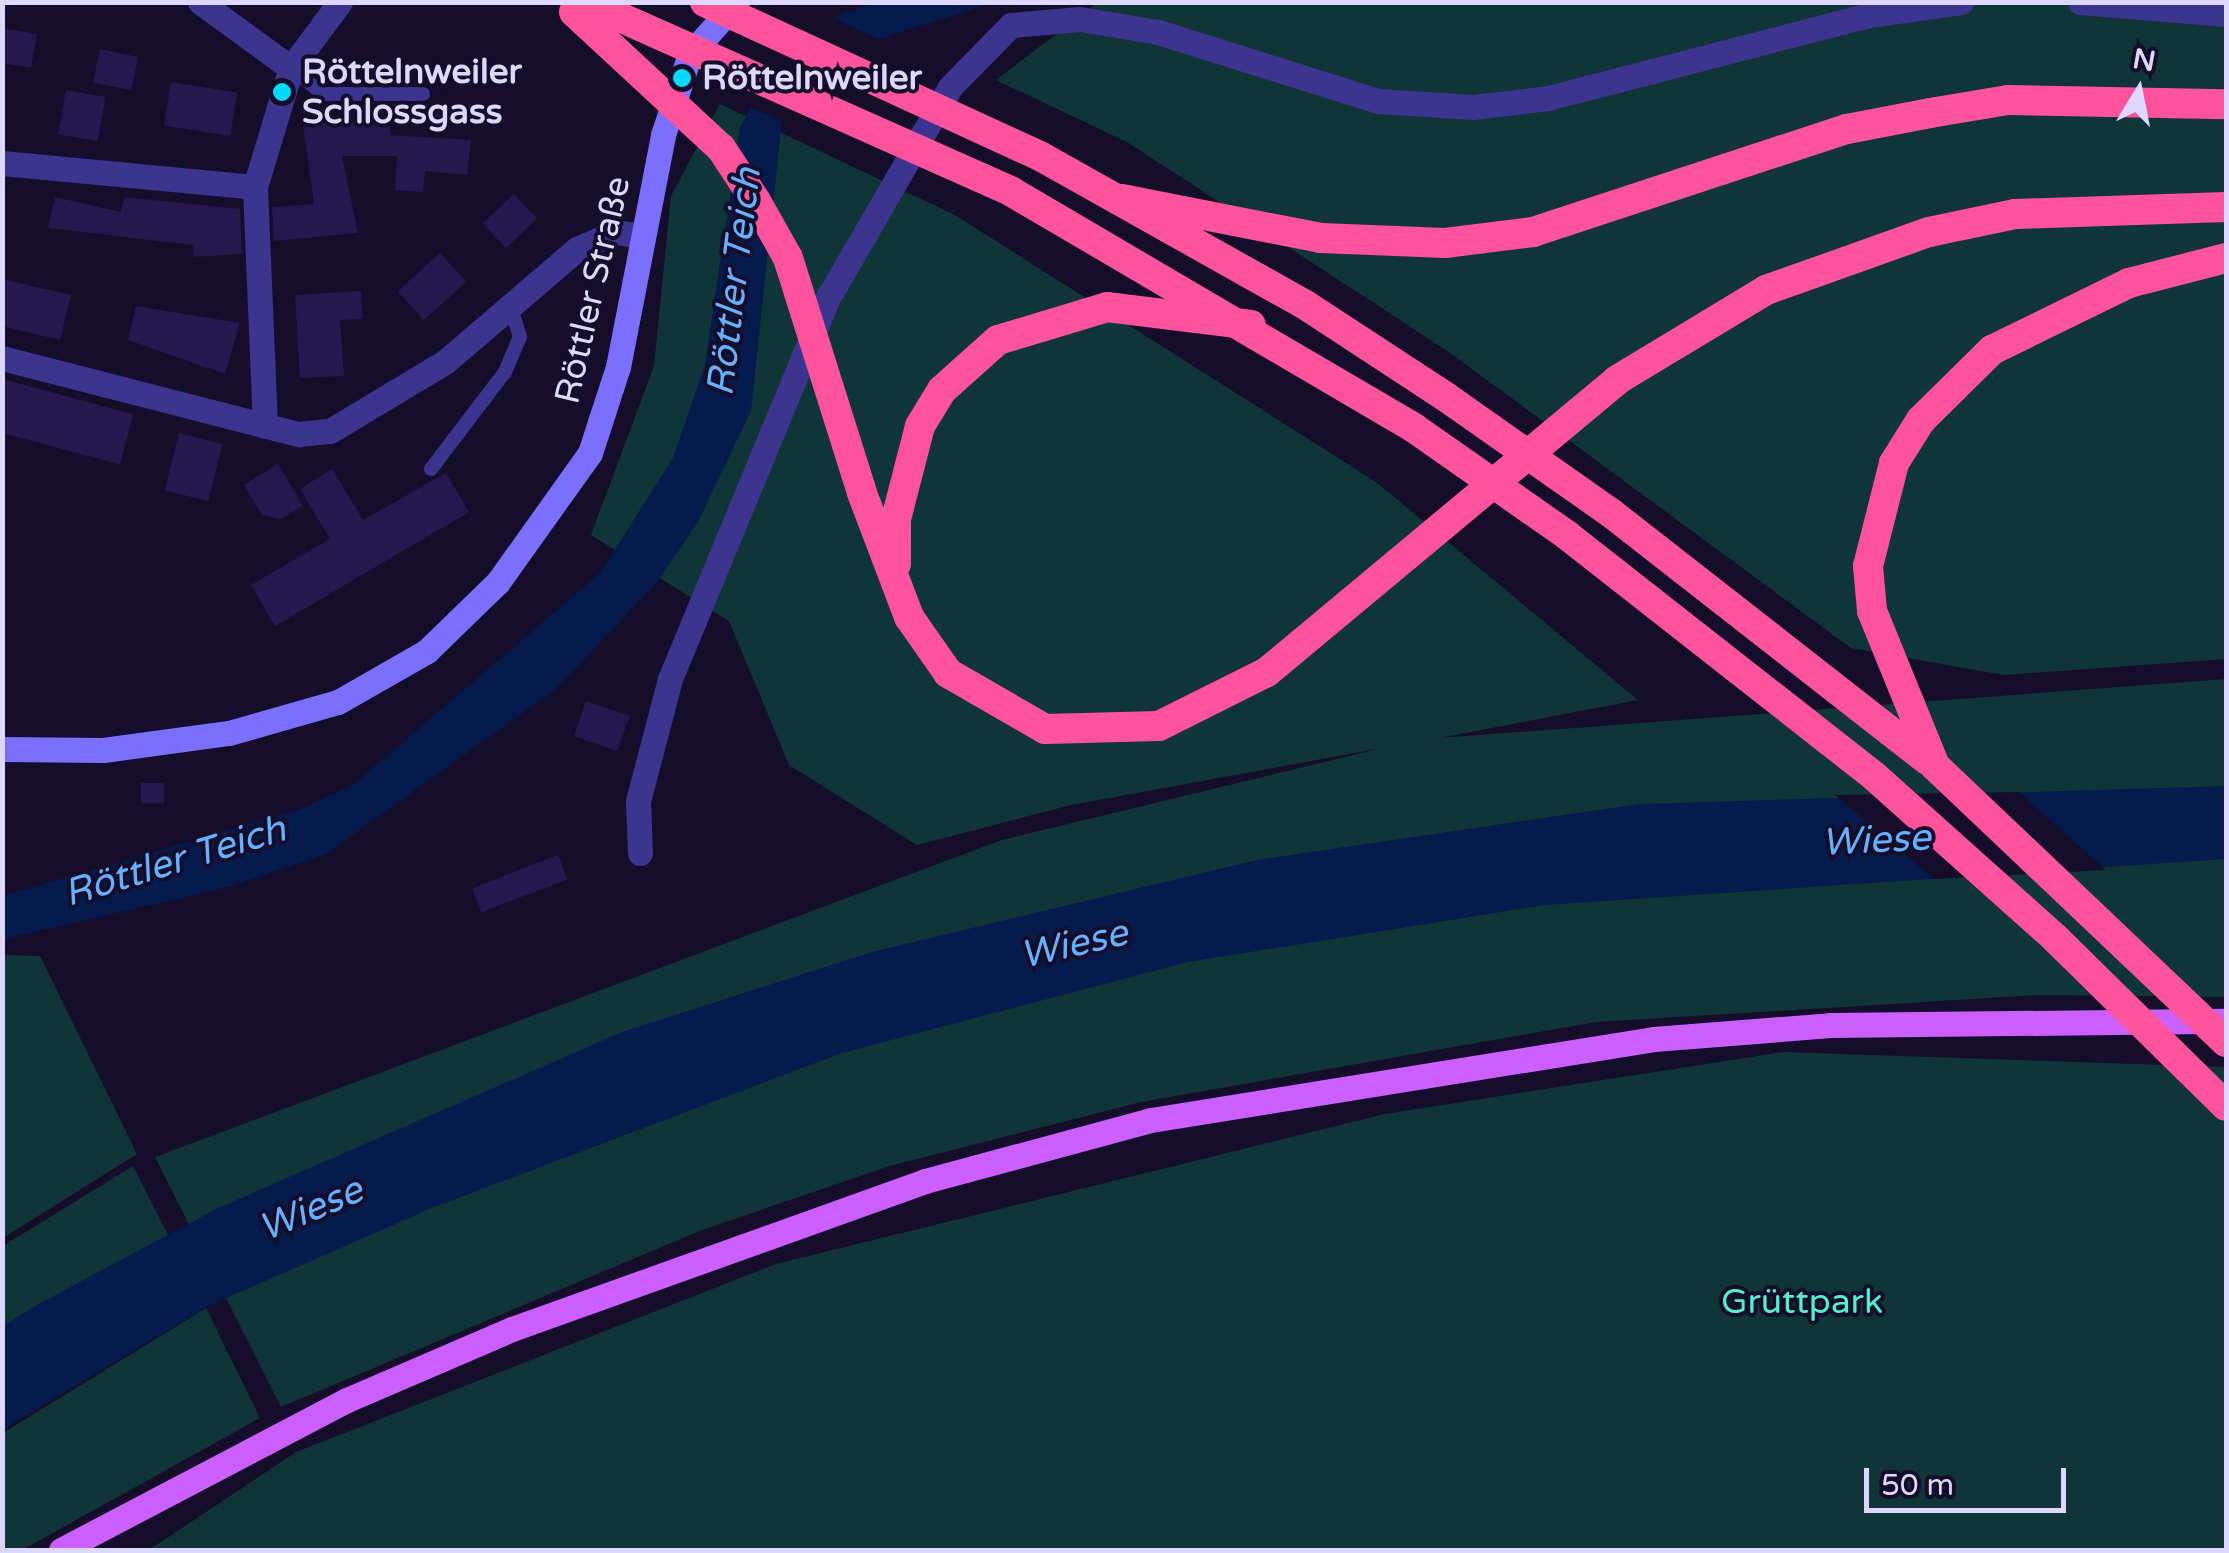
<!DOCTYPE html>
<meta charset="utf-8">
<style>
body{margin:0}
#map{position:relative;width:2229px;height:1553px;overflow:hidden;background:#140e2b;font-family:"Varela Round",sans-serif}
div>[style]{position:absolute}
.green>*{inset:0;background:#103536}
.water>*{inset:0;background:#051b4d}
.pier>*{inset:0;background:#140e2b}
.building>*{inset:0;background:#25184e;transform-origin:0 0}
.lane>*{height:14px;margin:-7px;padding:0 7px;transform-origin:7px;border-radius:7px;background:#3c348f}
.street>*{height:25px;margin:-12.5px;padding:0 12.5px;transform-origin:12.5px;border-radius:12.5px;background:#3c348f}
.secondary>*{height:25px;margin:-12.5px;padding:0 12.5px;transform-origin:12.5px;border-radius:12.5px;background:#7a6fff}
.primary>*{height:25px;margin:-12.5px;padding:0 12.5px;transform-origin:12.5px;border-radius:12.5px;background:#cb5fff}
.highway>*{height:30px;margin:-15px;padding:0 15px;transform-origin:15px;border-radius:15px;background:#ff539c}
.highway-bridge>*{height:30px;margin:-15px;padding:0 15px;transform-origin:15px;border-radius:15px;background:#ff539c}
.dots>*{width:28px;height:28px;translate:-50% -50%;box-sizing:border-box;border:5px solid #140e2b;border-radius:50%}
span{translate:-50% -50%;white-space:nowrap;text-align:center;line-height:1.15;-webkit-text-stroke:8px #140e2b;paint-order:stroke}
.poi-label{font-size:35px;color:#ded8ff;font-weight:700}
.left{translate:0 -50%;text-align:left}
.street-label{font-size:35px;color:#ded8ff}
.park-label{font-size:35px;color:#56edcf}
.water-label{font-size:38px;color:#66b0ff;font-style:italic}
.frame{position:absolute;inset:0;border:5px solid #ded8ff;pointer-events:none}
.north{position:absolute;left:2089px;top:40px;width:100px;height:100px;-webkit-text-stroke:8px #140e2b;paint-order:stroke;rotate:10deg;font-size:28px;font-weight:700;line-height:40px;text-align:center;color:#ded8ff}
.north::after{content:'';display:block;margin:auto;width:35px;height:45px;background:#ded8ff;clip-path:polygon(50% 0,100% 100%,50% 72%,0 100%)}
.scale{position:absolute;left:1864px;top:1468px;width:202px;height:45px;box-sizing:border-box;border:5px solid #ded8ff;border-top:0;padding-left:12px;font-size:30px;line-height:35px;white-space:nowrap;color:#ded8ff;-webkit-text-stroke:8px #140e2b;paint-order:stroke}
</style>
<div id="map">
<div class="green">
<i style="clip-path:polygon(1097px 3px,2226px 3px,2226px 659px,2004px 675px,1851px 648px,1449px 352px,1127px 142px,996px 80px)"></i>
<i style="clip-path:polygon(720px 104px,955px 215px,1376px 482px,1638px 700px,1439px 738px,2226px 679px,2226px 997px,2038px 995px,1596px 1022px,1141px 1102px,890px 1166px,702px 1230px,281px 1407px,155px 1157px,1002px 840px,1382px 748px,1071px 805px,917px 845px,789px 765px,729px 621px,591px 535px,654px 366px,671px 196px)"></i>
<i style="clip-path:polygon(3px 955px,40px 956px,137px 1154px,3px 1238px)"></i>
<i style="clip-path:polygon(1783px 1052px,2226px 1067px,2226px 1550px,149px 1550px,296px 1452px,776px 1264px,1385px 1114px)"></i>
<i style="clip-path:polygon(133px 1166px,168px 1235px,3px 1330px,3px 1246px)"></i>
<i style="clip-path:polygon(206px 1308px,260px 1418px,22px 1550px,3px 1550px,3px 1433px)"></i>
</div>
<div class="water">
<i style="clip-path:polygon(878px 3px,992px 3px,863px 44px,826px 68px,782px 121px,751px 411px,698px 522px,657px 582px,557px 688px,326px 854px,232px 886px,3px 939px,3px 896px,301px 809px,353px 785px,600px 573px,673px 458px,705px 364px,740px 127px,778px 57px,843px 13px)"></i>
<i style="clip-path:polygon(2226px 786px,2226px 859px,1545px 905px,1188px 962px,842px 1053px,432px 1208px,206px 1307px,3px 1429px,3px 1326px,35px 1306px,218px 1208px,622px 1032px,872px 952px,1257px 860px,1639px 804px)"></i>
</div>
<div class="pier">
<i style="clip-path:polygon(829px 16px,884px 42px,830px 72px,787px 123px,746px 105px,775px 53px)"></i>
<i style="clip-path:polygon(2019px 792px,2106px 870px,1934px 879px,1835px 795px)"></i>
</div>
<div class="building">
<i style="clip-path:polygon(2px 28px,37px 34px,31px 68px,2px 63px)"></i>
<i style="left:100px;top:49px;width:39px;height:34px;rotate:12deg"></i>
<i style="left:171px;top:82px;width:67px;height:44px;rotate:9deg"></i>
<i style="left:66px;top:90px;width:40px;height:45px;rotate:10deg"></i>
<i style="clip-path:polygon(302px 116px,390px 116px,390px 135px,471px 140px,467px 175px,425px 171px,423px 192px,395px 190px,397px 156px,342px 156px,358px 233px,274px 241px,272px 207px,314px 204px)"></i>
<i style="left:514px;top:194px;width:34px;height:43px;rotate:47deg"></i>
<i style="clip-path:polygon(55px 197px,121px 212px,124px 197px,240px 209px,242px 254px,194px 257px,193px 245px,48px 228px)"></i>
<i style="left:440px;top:253px;width:39px;height:57px;rotate:48deg"></i>
<i style="clip-path:polygon(2px 279px,71px 295px,60px 340px,2px 326px)"></i>
<i style="clip-path:polygon(361px 291px,363px 319px,340px 320px,344px 376px,300px 378px,295px 295px)"></i>
<i style="clip-path:polygon(136px 306px,240px 323px,225px 374px,128px 340px)"></i>
<i style="left:2px;top:379px;width:136px;height:52px;rotate:15deg"></i>
<i style="left:179px;top:433px;width:45px;height:59px;rotate:14deg"></i>
<i style="clip-path:polygon(278px 464px,303px 506px,280px 519px,262px 515px,244px 485px)"></i>
<i style="clip-path:polygon(332px 469px,363px 520px,446px 473px,469px 512px,275px 626px,251px 585px,330px 539px,300px 489px)"></i>
<i style="left:586px;top:701px;width:46px;height:37px;rotate:19deg"></i>
<i style="left:141px;top:783px;width:23px;height:20px"></i>
<i style="left:558px;top:855px;width:26px;height:92px;rotate:69deg"></i>
</div>
<div class="lane">
<i style="left:291px;top:68px;width:41px;rotate:39.1deg"></i>
<i style="left:323px;top:94px;width:100px"></i>
<i style="left:431px;top:469px;width:122px;rotate:-52.7deg"></i>
<i style="left:505px;top:372px;width:38px;rotate:-67deg"></i>
<i style="left:520px;top:337px;width:34px;rotate:-107deg"></i>
</div>
<div class="street">
<i style="left:200px;top:2px;width:112px;rotate:36deg"></i>
<i style="left:2080px;top:2px;width:146px;rotate:4.7deg"></i>
<i style="left:2px;top:163px;width:254px;rotate:5.4deg"></i>
<i style="left:2px;top:358px;width:307px;rotate:14.4deg"></i>
<i style="left:299px;top:434px;width:31px;rotate:-6deg"></i>
<i style="left:330px;top:431px;width:134px;rotate:-31deg"></i>
<i style="left:445px;top:362px;width:174px;rotate:-40.6deg"></i>
<i style="left:577px;top:249px;width:43px;rotate:-23.6deg"></i>
<i style="left:616px;top:232px;width:26px;rotate:9deg"></i>
<i style="left:265px;top:426px;width:239px;rotate:-92.4deg"></i>
<i style="left:255px;top:187px;width:124px;rotate:-73.2deg"></i>
<i style="left:291px;top:68px;width:82px;rotate:-53.4deg"></i>
<i style="left:640px;top:853px;width:52px;rotate:-92.2deg"></i>
<i style="left:638px;top:801px;width:126px;rotate:-75.3deg"></i>
<i style="left:670px;top:679px;width:415px;rotate:-67.5deg"></i>
<i style="left:829px;top:296px;width:241px;rotate:-59.9deg"></i>
<i style="left:950px;top:87px;width:87px;rotate:-45.5deg"></i>
<i style="left:1011px;top:25px;width:69px;rotate:-5deg"></i>
<i style="left:1080px;top:19px;width:79px;rotate:9.5deg"></i>
<i style="left:1158px;top:32px;width:231px;rotate:17.4deg"></i>
<i style="left:1378px;top:101px;width:95px;rotate:3.6deg"></i>
<i style="left:1473px;top:107px;width:76px;rotate:-6.8deg"></i>
<i style="left:1548px;top:98px;width:332px;rotate:-14.5deg"></i>
<i style="left:1869px;top:15px;width:93px;rotate:-8deg"></i>
</div>
<div class="secondary">
<i style="left:2px;top:749px;width:101px;rotate:0.6deg"></i>
<i style="left:103px;top:750px;width:127px;rotate:-7.7deg"></i>
<i style="left:229px;top:733px;width:113px;rotate:-15.9deg"></i>
<i style="left:338px;top:702px;width:103px;rotate:-29.8deg"></i>
<i style="left:427px;top:651px;width:99px;rotate:-44.2deg"></i>
<i style="left:498px;top:582px;width:158px;rotate:-54.5deg"></i>
<i style="left:590px;top:453px;width:90px;rotate:-72deg"></i>
<i style="left:618px;top:367px;width:236px;rotate:-79deg"></i>
<i style="left:663px;top:135px;width:85px;rotate:-71.6deg"></i>
<i style="left:690px;top:54px;width:70px;rotate:-47.9deg"></i>
</div>
<div class="primary">
<i style="left:61px;top:1550px;width:323px;rotate:-27.7deg"></i>
<i style="left:347px;top:1400px;width:180px;rotate:-23.3deg"></i>
<i style="left:512px;top:1329px;width:439px;rotate:-19.7deg"></i>
<i style="left:925px;top:1181px;width:234px;rotate:-15.1deg"></i>
<i style="left:1151px;top:1120px;width:509px;rotate:-9.15deg"></i>
<i style="left:1654px;top:1039px;width:177px;rotate:-4.5deg"></i>
<i style="left:1830px;top:1025px;width:396px;rotate:-0.6deg"></i>
</div>
<div class="highway">
<i style="left:1040px;top:156px;width:303px;rotate:29.3deg"></i>
<i style="left:1304px;top:304px;width:170px;rotate:33.2deg"></i>
<i style="left:1012px;top:192px;width:466px;rotate:30.4deg"></i>
<i style="left:1122px;top:199px;width:203px;rotate:11.1deg"></i>
<i style="left:1321px;top:238px;width:124px;rotate:2.3deg"></i>
<i style="left:1445px;top:243px;width:89px;rotate:-7.1deg"></i>
<i style="left:1533px;top:232px;width:330px;rotate:-18.2deg"></i>
<i style="left:1847px;top:129px;width:85px;rotate:-10.9deg"></i>
<i style="left:1930px;top:113px;width:79px;rotate:-9.5deg"></i>
<i style="left:2008px;top:100px;width:218px;rotate:1.1deg"></i>
<i style="left:862px;top:493px;width:133px;rotate:69.2deg"></i>
<i style="left:909px;top:617px;width:68px;rotate:55.1deg"></i>
<i style="left:948px;top:673px;width:112px;rotate:30deg"></i>
<i style="left:1045px;top:729px;width:114px;rotate:-1.5deg"></i>
<i style="left:1159px;top:726px;width:121px;rotate:-26.6deg"></i>
<i style="left:1267px;top:672px;width:456px;rotate:-39.8deg"></i>
<i style="left:1617px;top:380px;width:174px;rotate:-31.1deg"></i>
<i style="left:1766px;top:290px;width:173px;rotate:-19.6deg"></i>
<i style="left:1929px;top:232px;width:88px;rotate:-11.8deg"></i>
<i style="left:2015px;top:214px;width:211px;rotate:-1.9deg"></i>
<i style="left:1611px;top:513px;width:402px;rotate:38deg"></i>
<i style="left:1568px;top:536px;width:389px;rotate:38.1deg"></i>
<i style="left:1874px;top:776px;width:244px;rotate:41.8deg"></i>
<i style="left:896px;top:564px;width:45px;rotate:-90deg"></i>
<i style="left:896px;top:519px;width:96px;rotate:-75.5deg"></i>
<i style="left:920px;top:426px;width:42px;rotate:-58.6deg"></i>
<i style="left:942px;top:390px;width:75px;rotate:-41.8deg"></i>
<i style="left:998px;top:340px;width:114px;rotate:-16.8deg"></i>
<i style="left:1107px;top:307px;width:145px;rotate:7.1deg"></i>
<i style="left:1935px;top:766px;width:167px;rotate:-112.1deg"></i>
<i style="left:1872px;top:611px;width:45px;rotate:-95.1deg"></i>
<i style="left:1868px;top:566px;width:106px;rotate:-75.8deg"></i>
<i style="left:1894px;top:463px;width:51px;rotate:-57.9deg"></i>
<i style="left:1921px;top:420px;width:100px;rotate:-44.6deg"></i>
<i style="left:1992px;top:350px;width:153px;rotate:-26.1deg"></i>
<i style="left:2129px;top:283px;width:100px;rotate:-14.5deg"></i>
</div>
<div class="highway-bridge">
<i style="left:586px;top:2px;width:466px;rotate:24deg"></i>
<i style="left:705px;top:2px;width:369px;rotate:24.7deg"></i>
<i style="left:574px;top:12px;width:200px;rotate:42.8deg"></i>
<i style="left:721px;top:148px;width:64px;rotate:56.6deg"></i>
<i style="left:756px;top:201px;width:65px;rotate:60.7deg"></i>
<i style="left:788px;top:258px;width:246px;rotate:72.5deg"></i>
<i style="left:1446px;top:397px;width:202px;rotate:35.1deg"></i>
<i style="left:1414px;top:428px;width:188px;rotate:35deg"></i>
<i style="left:1935px;top:766px;width:401px;rotate:43.5deg"></i>
<i style="left:2056px;top:939px;width:238px;rotate:44.5deg"></i>
</div>
<div class="dots">
<i style="left:682px;top:78px;background:#04d9ff"></i>
<i style="left:282px;top:92px;background:#04d9ff"></i>
</div>
<div class="poi-label">
<span class="left" style="left:302px;top:92px">Röttelnweiler<br>Schlossgass</span>
<span class="left" style="left:702px;top:78px">Röttelnweiler</span>
</div>
<div class="street-label">
<span style="left:593px;top:290px;rotate:-77deg">Röttler Straße</span>
</div>
<div class="park-label">
<span style="left:1802px;top:1302px">Grüttpark</span>
</div>
<div class="water-label">
<span style="left:735px;top:282px;rotate:-83deg">Röttler Teich</span>
<span style="left:1876px;top:841px;rotate:-3deg">Wiese</span>
<span style="left:175px;top:862px;rotate:-17deg">Röttler Teich</span>
<span style="left:1074px;top:945px;rotate:-13deg">Wiese</span>
<span style="left:311px;top:1210px;rotate:-23deg">Wiese</span>
</div>
<div class="frame"></div>
<div class="north">N</div>
<div class="scale">50 m</div>
</div>
